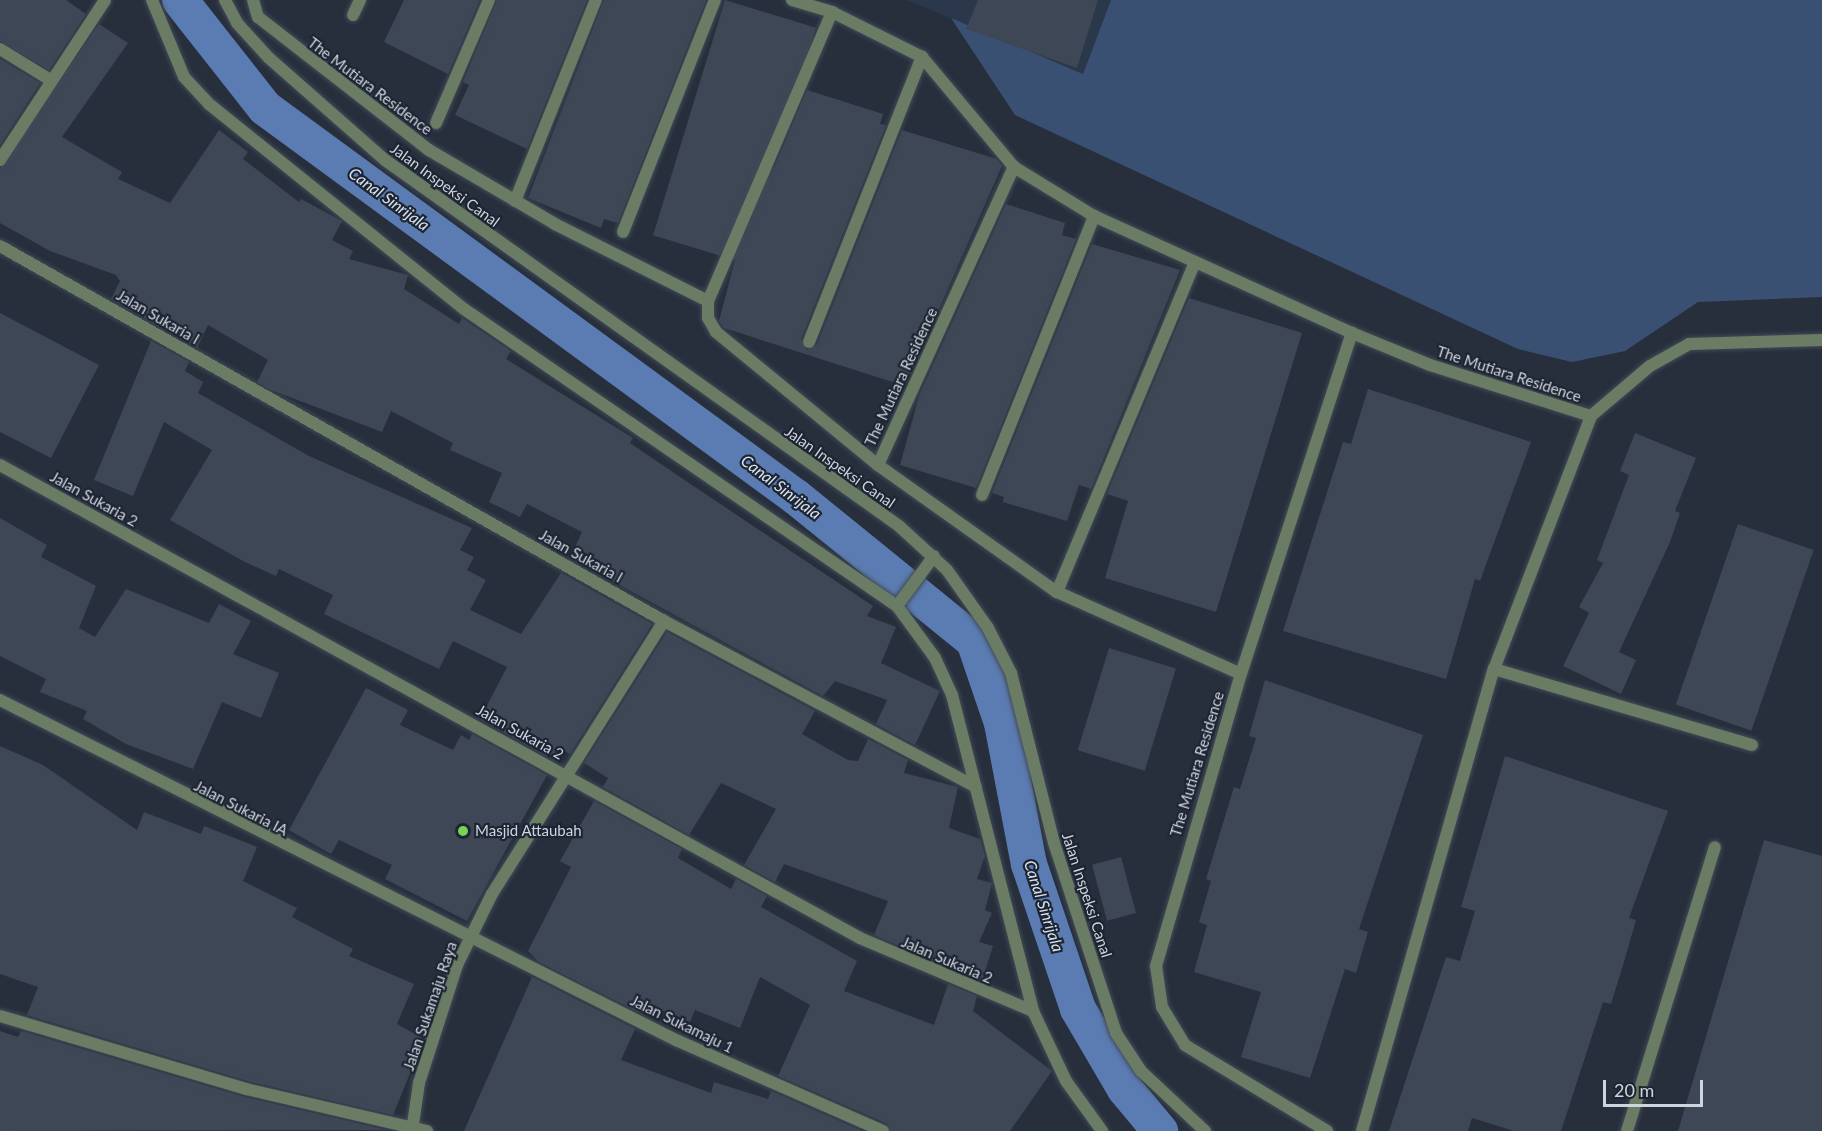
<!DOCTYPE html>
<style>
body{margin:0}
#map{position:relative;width:1822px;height:1131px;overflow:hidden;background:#272f3d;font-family:Lato,sans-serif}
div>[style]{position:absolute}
.built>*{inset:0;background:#2b374b}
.green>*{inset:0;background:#3a5072}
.canal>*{height:36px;margin:-18px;padding:0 18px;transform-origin:18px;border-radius:18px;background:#5b7cb2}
.building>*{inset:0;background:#3e4756;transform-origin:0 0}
.roads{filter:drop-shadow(0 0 2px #424a57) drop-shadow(0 0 2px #424a57)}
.lane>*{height:12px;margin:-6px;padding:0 6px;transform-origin:6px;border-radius:6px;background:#6a7c64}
.street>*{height:12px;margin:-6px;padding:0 6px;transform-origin:6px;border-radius:6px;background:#6a7c64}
.dots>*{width:16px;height:16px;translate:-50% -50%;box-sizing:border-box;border:3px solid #1d2532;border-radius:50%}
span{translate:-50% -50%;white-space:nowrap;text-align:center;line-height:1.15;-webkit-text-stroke:4.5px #1d2532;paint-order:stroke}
.street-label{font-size:15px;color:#cfd5de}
.poi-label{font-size:15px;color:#cfd5de}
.left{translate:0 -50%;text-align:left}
.water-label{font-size:16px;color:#d7e1f1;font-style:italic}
.scale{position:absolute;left:1603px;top:1080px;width:100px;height:27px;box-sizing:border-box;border:3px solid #cfd5de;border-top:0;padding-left:8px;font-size:18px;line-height:21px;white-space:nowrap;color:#cfd5de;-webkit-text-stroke:4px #1d2532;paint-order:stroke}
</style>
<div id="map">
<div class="built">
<i style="clip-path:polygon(907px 0,1111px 0,1083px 74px)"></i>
</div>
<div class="green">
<i style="clip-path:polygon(1111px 0,1822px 0,1822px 297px,1698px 302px,1625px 351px,1572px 362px,1518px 349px,1015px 115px,951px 18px,1083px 74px)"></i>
</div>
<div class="canal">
<i style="left:180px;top:0;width:137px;rotate:51.8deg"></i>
<i style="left:265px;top:108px;width:658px;rotate:36.23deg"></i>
<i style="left:796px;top:497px;width:229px;rotate:39deg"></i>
<i style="left:974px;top:641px;width:87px;rotate:71.1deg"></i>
<i style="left:1002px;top:723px;width:144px;rotate:79.2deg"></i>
<i style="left:1029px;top:864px;width:153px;rotate:71.3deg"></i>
<i style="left:1078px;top:1009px;width:93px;rotate:59.6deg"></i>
<i style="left:1125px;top:1089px;width:55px;rotate:50.2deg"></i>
</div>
<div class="building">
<i style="clip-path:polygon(0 0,66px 0,86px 14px,49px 70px,0 41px)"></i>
<i style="clip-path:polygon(404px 0,480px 0,448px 74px,384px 42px)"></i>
<i style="clip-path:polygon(497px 0,587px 0,527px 149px,455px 115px,469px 85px,463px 82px)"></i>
<i style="clip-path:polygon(604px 0,706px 0,618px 223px,604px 219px,601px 228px,528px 198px)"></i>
<i style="left:725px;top:0;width:95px;height:246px;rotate:17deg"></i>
<i style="clip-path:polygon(978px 0,1098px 0,1077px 68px,966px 29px)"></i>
<i style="clip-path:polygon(99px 24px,128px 43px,62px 137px,122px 172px,118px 179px,170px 203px,219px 130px,248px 152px,243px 159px,299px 202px,301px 199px,342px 221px,332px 240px,353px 251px,349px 259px,408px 275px,404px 289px,459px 324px,462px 318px,472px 325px,511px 351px,506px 359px,633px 438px,630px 443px,674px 473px,873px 606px,867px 616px,896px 627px,881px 663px,940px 691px,915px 745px,876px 724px,887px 700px,835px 681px,823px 696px,570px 558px,582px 532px,527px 504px,520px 517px,489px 502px,502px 473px,450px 450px,453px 443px,391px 411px,382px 432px,271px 390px,257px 382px,268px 360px,208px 325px,197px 348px,111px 299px,120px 281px,116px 275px,50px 251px,0 223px,0 168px)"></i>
<i style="clip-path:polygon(0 59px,40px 83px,0 145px)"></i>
<i style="clip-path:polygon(807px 90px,883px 114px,880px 124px,886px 125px,801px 339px,807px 350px,817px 345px,902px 130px,997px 159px,1002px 166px,905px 386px,724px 328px,719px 321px,735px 260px)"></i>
<i style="clip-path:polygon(1006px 204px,1065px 223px,1062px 235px,1076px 239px,976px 488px,900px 465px,919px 396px)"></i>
<i style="clip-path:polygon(1092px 244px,1180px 270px,1091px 489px,1079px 485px,1067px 521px,1003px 502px,1004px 497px,992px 493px)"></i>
<i style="clip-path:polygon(1189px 298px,1302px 333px,1216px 612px,1105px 578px,1128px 501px,1107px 494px)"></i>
<i style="clip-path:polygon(0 313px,99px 365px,51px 458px,0 432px)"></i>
<i style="clip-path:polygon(151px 341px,189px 362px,185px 371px,203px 382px,198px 393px,309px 456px,472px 528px,460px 550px,474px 557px,467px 570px,486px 580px,470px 610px,521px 634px,561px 573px,652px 624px,570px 754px,561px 749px,555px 761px,480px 719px,507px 667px,453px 641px,439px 669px,324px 614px,333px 595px,279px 569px,276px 576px,243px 561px,170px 520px,212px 450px,164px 422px,133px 496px,94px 480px)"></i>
<i style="clip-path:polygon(1368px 389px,1531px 442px,1480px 581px,1475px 579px,1446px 679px,1283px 631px,1343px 442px,1351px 444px)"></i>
<i style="clip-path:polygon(1635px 433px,1696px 458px,1675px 511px,1680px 513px,1670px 542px,1619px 652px,1636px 660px,1621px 694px,1563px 666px,1589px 613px,1579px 607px,1603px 563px,1597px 560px,1629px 475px,1620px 471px)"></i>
<i style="clip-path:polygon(0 518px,47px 545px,41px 557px,96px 586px,79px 628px,95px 637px,126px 589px,209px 623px,219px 604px,251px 621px,233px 654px,279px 673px,261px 718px,222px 702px,193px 769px,126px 744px,83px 719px,87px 711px,40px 692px,46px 679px,0 656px)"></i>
<i style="left:1738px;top:524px;width:80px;height:191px;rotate:19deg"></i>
<i style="clip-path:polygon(667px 632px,815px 711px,802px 734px,848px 760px,858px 761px,868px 739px,908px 760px,904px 773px,958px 787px,949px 828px,980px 839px,985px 856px,977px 879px,992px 883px,985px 910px,992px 913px,979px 942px,993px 946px,982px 981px,874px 935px,888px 901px,784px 864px,775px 882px,744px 865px,776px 809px,721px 783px,689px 835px,603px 787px,608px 778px,584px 763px)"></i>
<i style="left:1109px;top:648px;width:70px;height:107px;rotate:17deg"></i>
<i style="clip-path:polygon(1265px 680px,1423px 735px,1359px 929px,1368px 932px,1356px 973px,1345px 969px,1310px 1078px,1241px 1057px,1261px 992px,1194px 972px,1207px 925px,1199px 922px,1211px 881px,1206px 879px,1234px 787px,1240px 789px,1256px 738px,1249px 736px)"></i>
<i style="clip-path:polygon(366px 688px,408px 710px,400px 725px,453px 750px,461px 735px,469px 740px,472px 734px,547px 775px,467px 921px,385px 879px,392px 865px,339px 840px,331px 854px,289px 830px)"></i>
<i style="clip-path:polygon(0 746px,43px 765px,137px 830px,144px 812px,201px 834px,204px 826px,257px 847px,243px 881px,297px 908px,292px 917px,353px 949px,349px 956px,414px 984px,397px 1024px,424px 1039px,393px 1115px,248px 1081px,27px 1015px,38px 987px,0 974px)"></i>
<i style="clip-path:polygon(1505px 756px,1668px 811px,1629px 918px,1636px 920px,1624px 962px,1611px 1004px,1603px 1002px,1561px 1131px,1514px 1131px,1472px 1118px,1468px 1131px,1389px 1131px,1446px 957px,1460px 961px,1475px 911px,1461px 907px)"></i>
<i style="clip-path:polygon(594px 801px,682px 849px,678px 858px,731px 889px,736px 879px,767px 896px,761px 907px,857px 961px,844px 991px,934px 1025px,948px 984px,977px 996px,973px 1011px,1052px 1071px,1010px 1131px,891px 1131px,886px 1123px,778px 1076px,810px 1005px,760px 977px,740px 1028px,695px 1010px,690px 1022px,647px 1004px,642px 1014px,539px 962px,528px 951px,571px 867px,560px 861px)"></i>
<i style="clip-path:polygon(1764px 840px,1822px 856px,1822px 1131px,1678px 1131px)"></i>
<i style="left:1121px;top:857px;width:58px;height:30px;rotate:75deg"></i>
<i style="clip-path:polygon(532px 977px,635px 1029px,621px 1060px,711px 1093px,714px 1082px,768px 1099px,771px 1091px,862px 1131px,464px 1131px)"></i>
<i style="clip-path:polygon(0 1031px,18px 1037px,21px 1031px,244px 1097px,386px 1130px,0 1131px)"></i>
</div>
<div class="roads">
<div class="lane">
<i style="left:436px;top:123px;width:134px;rotate:-66.7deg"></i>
<i style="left:623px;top:232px;width:250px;rotate:-68.4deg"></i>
<i style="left:809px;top:342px;width:307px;rotate:-68.4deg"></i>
<i style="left:982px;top:495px;width:301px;rotate:-68.1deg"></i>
</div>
<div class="street">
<i style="left:152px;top:0;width:83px;rotate:67.4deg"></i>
<i style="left:184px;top:77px;width:37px;rotate:47deg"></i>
<i style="left:209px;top:104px;width:327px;rotate:38.8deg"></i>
<i style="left:464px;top:309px;width:525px;rotate:34.45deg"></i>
<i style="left:897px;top:606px;width:64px;rotate:53.8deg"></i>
<i style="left:935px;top:658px;width:41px;rotate:65.3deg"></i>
<i style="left:952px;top:695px;width:326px;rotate:75.6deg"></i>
<i style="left:1033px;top:1011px;width:77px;rotate:64.8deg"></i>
<i style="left:1066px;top:1081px;width:62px;rotate:54.2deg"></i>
<i style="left:225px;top:0;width:26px;rotate:62deg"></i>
<i style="left:237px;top:23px;width:47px;rotate:47.6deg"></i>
<i style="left:269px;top:58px;width:154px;rotate:41.3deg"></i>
<i style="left:385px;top:160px;width:631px;rotate:35.45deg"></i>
<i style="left:899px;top:526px;width:65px;rotate:42.5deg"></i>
<i style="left:947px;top:570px;width:71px;rotate:54.7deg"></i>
<i style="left:988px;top:628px;width:51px;rotate:62.9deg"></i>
<i style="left:1011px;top:673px;width:175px;rotate:75.8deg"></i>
<i style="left:1054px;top:843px;width:200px;rotate:71.9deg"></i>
<i style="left:1116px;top:1033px;width:45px;rotate:56.7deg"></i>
<i style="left:1141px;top:1071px;width:88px;rotate:43.2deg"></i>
<i style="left:253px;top:0;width:18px;rotate:74deg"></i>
<i style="left:258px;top:17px;width:217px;rotate:37.9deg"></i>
<i style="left:429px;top:150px;width:146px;rotate:30.4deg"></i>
<i style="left:555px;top:224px;width:171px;rotate:26.7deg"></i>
<i style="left:792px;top:0;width:42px;rotate:16.7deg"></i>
<i style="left:832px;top:12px;width:101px;rotate:26.6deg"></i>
<i style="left:922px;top:57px;width:143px;rotate:50.1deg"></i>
<i style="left:1014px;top:167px;width:94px;rotate:31.5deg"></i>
<i style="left:1094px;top:216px;width:283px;rotate:24.4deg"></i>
<i style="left:1352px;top:333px;width:84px;rotate:22.3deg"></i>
<i style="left:1430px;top:365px;width:169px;rotate:17.6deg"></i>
<i style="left:832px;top:12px;width:314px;rotate:113.2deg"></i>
<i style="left:708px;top:301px;width:17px;rotate:90deg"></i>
<i style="left:708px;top:318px;width:16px;rotate:60deg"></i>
<i style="left:716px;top:332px;width:210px;rotate:39.4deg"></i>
<i style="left:878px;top:465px;width:219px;rotate:35.4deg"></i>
<i style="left:353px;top:15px;width:17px;rotate:-65deg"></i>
<i style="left:0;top:49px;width:57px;rotate:31.5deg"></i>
<i style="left:0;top:160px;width:191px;rotate:-56.7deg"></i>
<i style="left:515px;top:201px;width:217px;rotate:-68.1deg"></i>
<i style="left:0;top:246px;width:763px;rotate:29.46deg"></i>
<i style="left:664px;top:621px;width:353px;rotate:28deg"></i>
<i style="left:1195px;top:262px;width:358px;rotate:112.7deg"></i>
<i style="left:1057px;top:592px;width:201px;rotate:24deg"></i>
<i style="left:0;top:465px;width:981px;rotate:28.81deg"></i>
<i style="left:860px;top:938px;width:188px;rotate:22.9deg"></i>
<i style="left:878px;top:465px;width:328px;rotate:-65.5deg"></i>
<i style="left:897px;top:606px;width:62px;rotate:-53.5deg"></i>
<i style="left:1494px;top:669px;width:269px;rotate:16.4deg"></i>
<i style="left:0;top:700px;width:759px;rotate:26.7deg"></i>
<i style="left:678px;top:1041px;width:224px;rotate:23.7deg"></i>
<i style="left:0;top:1016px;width:257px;rotate:16.5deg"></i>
<i style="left:246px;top:1089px;width:186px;rotate:13.1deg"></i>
<i style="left:412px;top:1131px;width:49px;rotate:-81.7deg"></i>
<i style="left:419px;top:1083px;width:124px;rotate:-72.1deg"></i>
<i style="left:457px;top:965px;width:79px;rotate:-63.8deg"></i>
<i style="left:492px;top:894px;width:323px;rotate:-57.8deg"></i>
<i style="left:1327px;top:1131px;width:166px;rotate:-148.8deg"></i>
<i style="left:1185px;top:1045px;width:44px;rotate:-121.2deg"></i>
<i style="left:1162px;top:1007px;width:41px;rotate:-98.3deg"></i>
<i style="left:1156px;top:966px;width:304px;rotate:-73.8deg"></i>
<i style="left:1241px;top:674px;width:359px;rotate:-72deg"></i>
<i style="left:1362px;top:1131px;width:480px;rotate:-74.1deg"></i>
<i style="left:1494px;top:669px;width:271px;rotate:-69deg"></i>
<i style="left:1591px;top:416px;width:77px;rotate:-40.3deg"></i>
<i style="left:1650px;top:366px;width:45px;rotate:-29.4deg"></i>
<i style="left:1689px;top:344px;width:133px;rotate:-1.7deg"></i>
<i style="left:1627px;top:1131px;width:297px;rotate:-72.8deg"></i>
</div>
</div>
<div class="dots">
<i style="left:463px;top:831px;background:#79d157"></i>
</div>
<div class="street-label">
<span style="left:370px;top:86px;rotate:37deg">The Mutiara Residence</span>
<span style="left:445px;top:185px;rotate:36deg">Jalan Inspeksi Canal</span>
<span style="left:158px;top:317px;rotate:30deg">Jalan Sukaria I</span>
<span style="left:1509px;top:374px;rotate:18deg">The Mutiara Residence</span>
<span style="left:901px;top:377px;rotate:-65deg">The Mutiara Residence</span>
<span style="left:840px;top:467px;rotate:35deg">Jalan Inspeksi Canal</span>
<span style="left:94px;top:499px;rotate:29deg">Jalan Sukaria 2</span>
<span style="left:581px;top:556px;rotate:29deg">Jalan Sukaria I</span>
<span style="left:520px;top:732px;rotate:29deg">Jalan Sukaria 2</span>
<span style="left:1197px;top:764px;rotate:-73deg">The Mutiara Residence</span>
<span style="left:241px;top:808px;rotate:27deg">Jalan Sukaria IA</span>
<span style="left:1087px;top:895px;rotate:72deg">Jalan Inspeksi Canal</span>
<span style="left:947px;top:960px;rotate:23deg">Jalan Sukaria 2</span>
<span style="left:430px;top:1006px;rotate:-71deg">Jalan Sukamaju Raya</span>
<span style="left:682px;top:1024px;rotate:26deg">Jalan Sukamaju 1</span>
</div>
<div class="poi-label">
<span class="left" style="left:475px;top:831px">Masjid Attaubah</span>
</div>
<div class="water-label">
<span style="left:389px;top:199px;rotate:36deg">Canal Sinrijala</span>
<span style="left:781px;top:487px;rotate:37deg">Canal Sinrijala</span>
<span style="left:1044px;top:906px;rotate:72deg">Canal Sinrijala</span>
</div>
<div class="scale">20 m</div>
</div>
